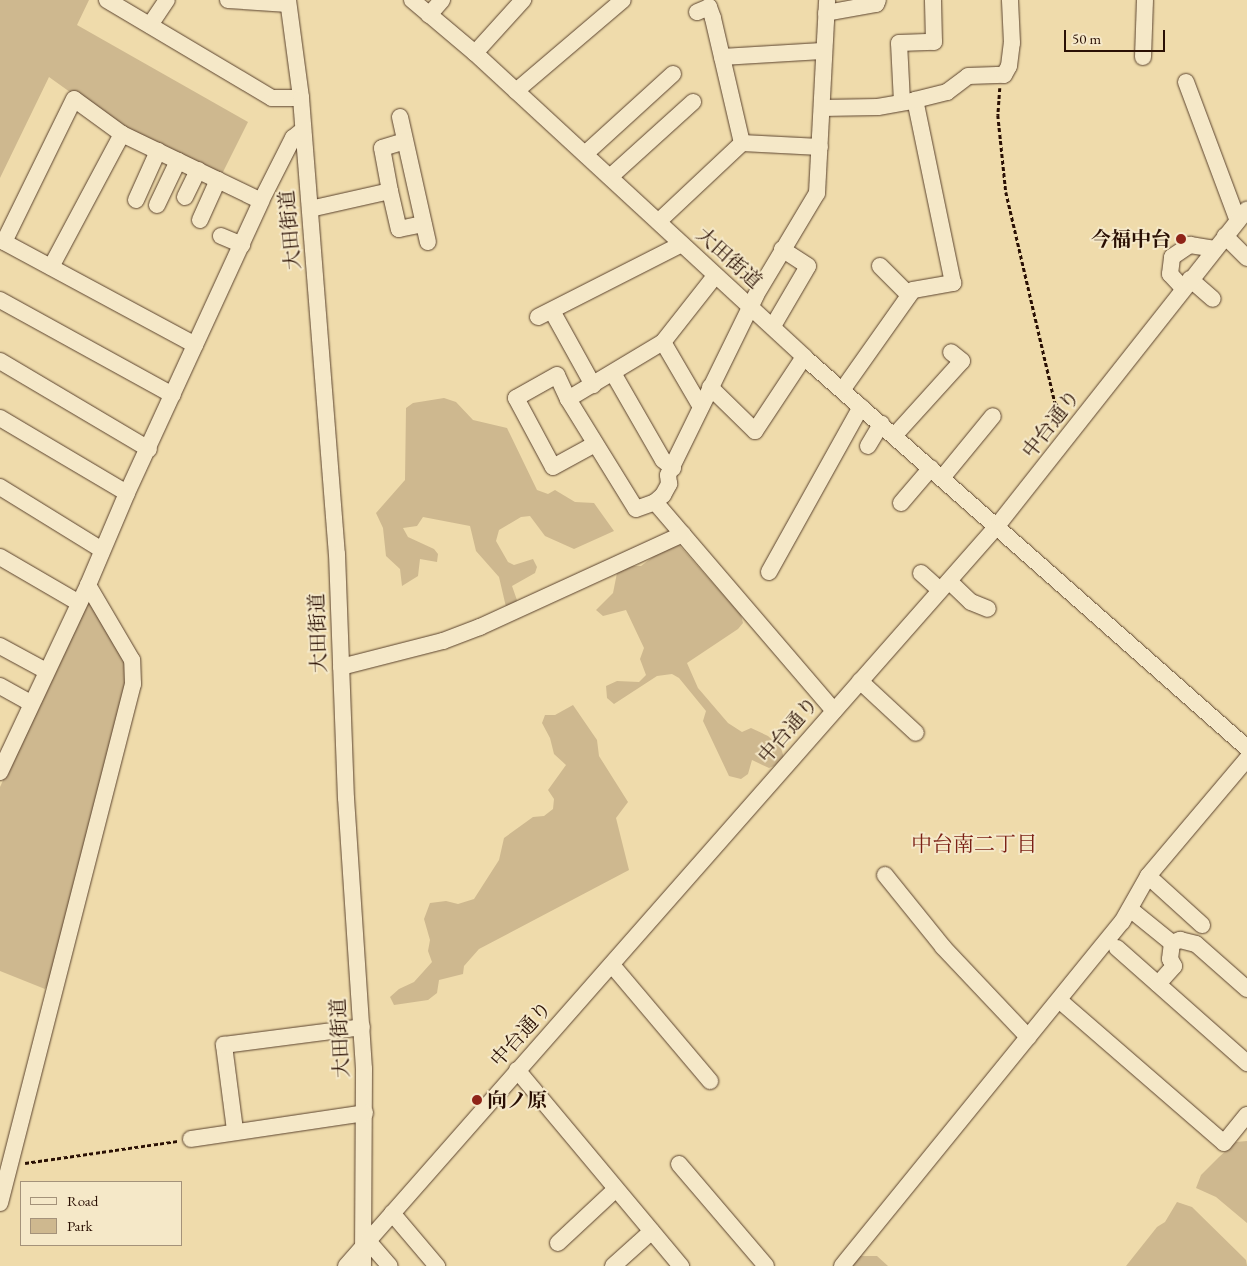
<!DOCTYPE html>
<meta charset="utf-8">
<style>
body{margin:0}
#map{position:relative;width:1247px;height:1266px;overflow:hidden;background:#efdbab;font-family:"EB Garamond","Noto Serif JP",serif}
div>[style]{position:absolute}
.green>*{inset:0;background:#ceb88f}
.path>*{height:2.5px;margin-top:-1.25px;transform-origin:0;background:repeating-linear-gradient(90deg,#2a1004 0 4px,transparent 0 6.5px)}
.roads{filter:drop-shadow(0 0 1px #5b432e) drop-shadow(0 0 1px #5b432e)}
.minor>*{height:16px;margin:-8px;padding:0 8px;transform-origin:8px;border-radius:8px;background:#f5e8c8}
.dots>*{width:14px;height:14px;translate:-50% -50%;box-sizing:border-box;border:2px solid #f5e8c8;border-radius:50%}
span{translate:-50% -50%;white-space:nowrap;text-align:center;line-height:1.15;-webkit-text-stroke:4px #f5e8c8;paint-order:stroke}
.street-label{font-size:20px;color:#2a1004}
.poi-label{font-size:20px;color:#2a1004;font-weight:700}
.right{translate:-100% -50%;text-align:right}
.left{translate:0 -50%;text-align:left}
.neighbourhood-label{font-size:21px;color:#7a1f14}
.legend{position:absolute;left:20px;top:1181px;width:162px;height:65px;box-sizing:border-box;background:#f5e8c8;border:1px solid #a4927a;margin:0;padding:6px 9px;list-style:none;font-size:15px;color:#2a1004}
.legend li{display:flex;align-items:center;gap:10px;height:25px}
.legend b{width:25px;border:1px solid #a4927a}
.scale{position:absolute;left:1064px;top:30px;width:101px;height:22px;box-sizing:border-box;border:2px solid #2a1004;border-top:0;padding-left:6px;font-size:15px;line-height:18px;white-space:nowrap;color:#2a1004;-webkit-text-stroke:4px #f5e8c8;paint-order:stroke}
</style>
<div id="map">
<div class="green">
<i style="clip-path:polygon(0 0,89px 0,77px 25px,248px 122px,221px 176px,123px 130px,49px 77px,0 178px)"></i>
<i style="clip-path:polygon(444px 398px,456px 402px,473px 420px,507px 428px,537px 490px,548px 494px,555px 490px,575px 502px,594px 503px,614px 531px,574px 549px,545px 536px,530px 516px,521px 517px,499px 530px,496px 541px,508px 562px,514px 565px,533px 559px,537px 567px,535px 573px,512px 586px,518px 603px,506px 607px,499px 577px,476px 551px,470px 526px,423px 517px,417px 526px,403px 528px,408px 537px,434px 549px,438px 554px,437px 562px,420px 559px,418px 576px,402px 586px,400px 569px,386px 556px,383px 528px,376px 513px,405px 480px,406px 408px,413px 403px)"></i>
<i style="clip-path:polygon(670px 544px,679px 545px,741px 615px,743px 623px,738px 629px,687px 663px,698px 688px,728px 723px,742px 732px,751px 728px,768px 736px,781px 748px,784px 758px,774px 766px,769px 768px,752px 760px,748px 774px,741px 779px,729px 776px,703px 721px,706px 711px,679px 678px,672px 674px,657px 676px,614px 704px,607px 698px,606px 686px,617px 681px,639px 682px,646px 675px,640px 659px,644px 648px,626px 610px,603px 616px,596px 610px,613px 593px,617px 573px,629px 566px,641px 566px)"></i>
<i style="clip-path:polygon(87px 599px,125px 661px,127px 683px,53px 974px,45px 989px,0 971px,0 787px)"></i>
<i style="clip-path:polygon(573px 705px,597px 740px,599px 756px,628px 802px,616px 818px,629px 870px,479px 949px,464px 966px,463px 974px,439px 980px,437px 993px,428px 1000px,394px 1005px,390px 997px,399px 989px,414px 982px,432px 962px,428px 951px,430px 940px,424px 919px,430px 903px,446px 901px,458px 904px,474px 899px,499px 860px,504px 838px,533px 817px,544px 816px,553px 809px,554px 799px,548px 790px,566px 765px,554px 754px,550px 738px,542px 723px,545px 715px,555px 715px)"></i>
<i style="clip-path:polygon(1247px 1141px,1247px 1223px,1216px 1197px,1196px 1188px,1201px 1175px,1219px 1157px,1236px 1142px)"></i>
<i style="clip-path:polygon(1177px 1202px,1192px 1207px,1246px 1260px,1247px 1266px,1126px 1266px,1157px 1227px,1165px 1222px)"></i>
<i style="clip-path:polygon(858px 1256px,877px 1256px,888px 1266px,850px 1266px)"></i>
</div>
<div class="path">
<i style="left:1000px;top:88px;width:27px;rotate:94deg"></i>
<i style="left:998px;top:115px;width:77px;rotate:84.1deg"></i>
<i style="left:1006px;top:192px;width:216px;rotate:76.9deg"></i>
<i style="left:1055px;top:402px;width:17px;rotate:54deg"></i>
<i style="left:25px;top:1163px;width:155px;rotate:-8.2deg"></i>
</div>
<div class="roads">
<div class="minor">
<i style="left:107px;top:0;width:192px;rotate:30.7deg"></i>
<i style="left:272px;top:98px;width:29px"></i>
<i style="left:228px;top:0;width:60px;rotate:3.8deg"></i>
<i style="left:288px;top:0;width:99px;rotate:82.4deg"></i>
<i style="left:301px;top:98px;width:457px;rotate:85.5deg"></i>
<i style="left:337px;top:554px;width:244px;rotate:87.9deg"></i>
<i style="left:346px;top:798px;width:272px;rotate:86.2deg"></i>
<i style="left:364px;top:1069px;width:197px;rotate:90.3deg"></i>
<i style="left:412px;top:0;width:82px;rotate:40.1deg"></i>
<i style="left:475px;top:53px;width:448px;rotate:42.7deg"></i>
<i style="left:804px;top:357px;width:591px;rotate:41.43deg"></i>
<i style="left:826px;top:13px;width:51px;rotate:-10.2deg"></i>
<i style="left:876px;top:4px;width:4px;rotate:-63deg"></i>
<i style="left:429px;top:15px;width:20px;rotate:-49deg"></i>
<i style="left:150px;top:25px;width:30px;rotate:-56deg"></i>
<i style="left:475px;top:53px;width:72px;rotate:-47.8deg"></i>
<i style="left:722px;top:57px;width:100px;rotate:-3.4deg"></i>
<i style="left:1143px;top:57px;width:57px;rotate:-88deg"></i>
<i style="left:1186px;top:82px;width:148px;rotate:69.5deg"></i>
<i style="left:516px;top:91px;width:140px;rotate:-40.4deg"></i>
<i style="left:902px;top:102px;width:59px;rotate:-92.9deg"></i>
<i style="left:899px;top:43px;width:35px;rotate:-2deg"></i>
<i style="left:934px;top:42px;width:42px;rotate:-91.4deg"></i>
<i style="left:822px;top:108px;width:56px;rotate:-1deg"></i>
<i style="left:878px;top:107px;width:34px;rotate:-10deg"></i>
<i style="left:400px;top:117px;width:128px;rotate:77.4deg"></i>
<i style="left:122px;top:134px;width:154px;rotate:25.7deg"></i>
<i style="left:405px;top:141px;width:24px;rotate:163deg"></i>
<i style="left:382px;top:148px;width:44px;rotate:79.5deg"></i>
<i style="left:390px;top:191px;width:39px;rotate:77deg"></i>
<i style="left:399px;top:229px;width:25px;rotate:-12deg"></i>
<i style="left:742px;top:143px;width:78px;rotate:2.9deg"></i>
<i style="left:585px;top:154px;width:119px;rotate:-42.3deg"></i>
<i style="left:610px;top:177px;width:112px;rotate:-42.1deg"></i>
<i style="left:185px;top:197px;width:30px;rotate:-64deg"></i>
<i style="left:136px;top:200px;width:54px;rotate:-65.8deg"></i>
<i style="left:157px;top:205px;width:49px;rotate:-64.5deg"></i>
<i style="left:310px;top:209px;width:82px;rotate:-12.7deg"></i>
<i style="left:200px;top:220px;width:44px;rotate:-65.8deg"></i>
<i style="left:659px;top:221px;width:114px;rotate:-43.2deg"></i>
<i style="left:742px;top:143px;width:128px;rotate:-103.1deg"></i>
<i style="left:713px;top:18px;width:12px;rotate:-110deg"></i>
<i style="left:709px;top:7px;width:13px;rotate:157deg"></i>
<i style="left:221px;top:236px;width:23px;rotate:23deg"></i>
<i style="left:1225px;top:236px;width:31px;rotate:45deg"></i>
<i style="left:880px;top:266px;width:41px;rotate:45deg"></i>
<i style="left:51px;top:267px;width:151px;rotate:-61.9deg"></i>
<i style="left:122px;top:134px;width:59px;rotate:-143.9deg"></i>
<i style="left:74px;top:99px;width:159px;rotate:116.1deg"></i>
<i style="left:4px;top:242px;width:217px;rotate:28.3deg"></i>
<i style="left:715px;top:276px;width:84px;rotate:128.2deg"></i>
<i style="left:663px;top:342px;width:111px;rotate:149deg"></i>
<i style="left:568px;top:399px;width:129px;rotate:58.3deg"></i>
<i style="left:636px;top:509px;width:20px;rotate:-20deg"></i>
<i style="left:655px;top:502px;width:11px;rotate:-41deg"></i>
<i style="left:663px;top:495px;width:13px;rotate:-61deg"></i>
<i style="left:669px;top:484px;width:9px;rotate:-96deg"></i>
<i style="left:668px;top:475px;width:200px;rotate:-63.9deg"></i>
<i style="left:756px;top:295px;width:119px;rotate:-59.1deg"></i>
<i style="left:817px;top:193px;width:193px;rotate:-87deg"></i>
<i style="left:1190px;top:279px;width:30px;rotate:41deg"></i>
<i style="left:1183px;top:288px;width:19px;rotate:-133deg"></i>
<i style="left:1170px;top:274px;width:17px;rotate:-83deg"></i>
<i style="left:1172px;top:257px;width:22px;rotate:-34deg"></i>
<i style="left:1190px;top:245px;width:25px;rotate:9deg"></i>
<i style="left:0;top:300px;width:197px;rotate:28.8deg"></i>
<i style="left:552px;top:311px;width:85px;rotate:61deg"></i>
<i style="left:538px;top:317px;width:161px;rotate:-26.9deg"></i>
<i style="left:773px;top:326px;width:69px;rotate:-59.7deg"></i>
<i style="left:808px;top:266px;width:31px;rotate:-147deg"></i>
<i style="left:663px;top:342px;width:75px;rotate:59.7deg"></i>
<i style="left:0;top:361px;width:173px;rotate:30.6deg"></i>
<i style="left:613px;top:373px;width:100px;rotate:60.1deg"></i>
<i style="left:663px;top:460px;width:13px;rotate:39deg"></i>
<i style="left:710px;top:387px;width:63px;rotate:44.4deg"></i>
<i style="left:755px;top:431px;width:89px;rotate:-56.5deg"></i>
<i style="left:843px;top:389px;width:121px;rotate:-54.7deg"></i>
<i style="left:913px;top:290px;width:41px;rotate:-9.9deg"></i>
<i style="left:953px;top:283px;width:187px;rotate:-101.7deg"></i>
<i style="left:915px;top:100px;width:33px;rotate:-14deg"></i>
<i style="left:947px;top:92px;width:26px;rotate:-37deg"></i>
<i style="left:968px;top:76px;width:36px;rotate:-2deg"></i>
<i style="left:1004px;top:75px;width:10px;rotate:-61deg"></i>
<i style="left:1009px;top:66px;width:23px;rotate:-83deg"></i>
<i style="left:1012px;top:43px;width:43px;rotate:-92.7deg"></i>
<i style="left:568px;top:399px;width:26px;rotate:-115deg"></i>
<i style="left:557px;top:375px;width:47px;rotate:150.7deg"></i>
<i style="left:516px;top:398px;width:78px;rotate:61.8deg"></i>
<i style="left:553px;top:467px;width:48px;rotate:-28.7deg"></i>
<i style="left:0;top:418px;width:147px;rotate:30.6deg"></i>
<i style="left:894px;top:436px;width:101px;rotate:-47.8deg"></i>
<i style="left:962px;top:361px;width:14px;rotate:-141deg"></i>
<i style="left:868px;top:446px;width:26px;rotate:-59deg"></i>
<i style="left:942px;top:478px;width:80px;rotate:-50.6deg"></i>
<i style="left:0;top:487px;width:120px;rotate:31.7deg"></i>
<i style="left:655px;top:502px;width:275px;rotate:49.4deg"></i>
<i style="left:901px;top:503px;width:46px;rotate:-49.4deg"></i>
<i style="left:0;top:557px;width:91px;rotate:30.2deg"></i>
<i style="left:769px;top:572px;width:189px;rotate:-60.9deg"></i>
<i style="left:921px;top:573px;width:25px;rotate:42deg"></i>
<i style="left:949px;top:581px;width:30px;rotate:44deg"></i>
<i style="left:971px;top:602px;width:18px;rotate:22deg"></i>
<i style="left:0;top:646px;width:52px;rotate:28.5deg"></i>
<i style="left:341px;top:667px;width:105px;rotate:-14.3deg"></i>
<i style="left:443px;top:641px;width:40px;rotate:-21deg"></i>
<i style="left:480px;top:627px;width:223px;rotate:-24.6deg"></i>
<i style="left:860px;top:681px;width:76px;rotate:42.9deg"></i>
<i style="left:0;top:686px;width:35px;rotate:29deg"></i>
<i style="left:0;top:772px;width:207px;rotate:-64.8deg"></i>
<i style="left:88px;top:585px;width:100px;rotate:-67deg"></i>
<i style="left:127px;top:493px;width:321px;rotate:-65.3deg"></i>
<i style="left:261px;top:201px;width:71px;rotate:-63.1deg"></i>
<i style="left:293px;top:138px;width:13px;rotate:-39deg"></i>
<i style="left:885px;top:875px;width:92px;rotate:51.1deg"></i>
<i style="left:943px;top:947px;width:124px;rotate:46.6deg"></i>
<i style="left:1148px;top:876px;width:73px;rotate:42.2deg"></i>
<i style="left:1130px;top:909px;width:54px;rotate:39deg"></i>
<i style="left:1172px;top:943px;width:9px;rotate:-21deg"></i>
<i style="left:1180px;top:940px;width:16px;rotate:14deg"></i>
<i style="left:1196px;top:944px;width:68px;rotate:41.4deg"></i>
<i style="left:1117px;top:948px;width:174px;rotate:41.5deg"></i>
<i style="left:612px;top:965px;width:152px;rotate:49.8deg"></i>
<i style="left:1158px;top:984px;width:24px;rotate:-48deg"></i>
<i style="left:1174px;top:966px;width:8px;rotate:-120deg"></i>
<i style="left:1170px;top:959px;width:16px;rotate:-83deg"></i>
<i style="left:1059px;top:1000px;width:218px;rotate:40.9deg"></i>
<i style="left:1224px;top:1143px;width:36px;rotate:-51deg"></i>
<i style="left:517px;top:1070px;width:256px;rotate:50.1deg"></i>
<i style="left:235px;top:1130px;width:86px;rotate:-97.4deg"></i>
<i style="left:224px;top:1045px;width:139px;rotate:-7.4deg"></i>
<i style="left:191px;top:1139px;width:176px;rotate:-8.5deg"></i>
<i style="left:679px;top:1164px;width:134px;rotate:49.5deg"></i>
<i style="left:0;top:1203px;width:536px;rotate:-75.63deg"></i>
<i style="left:133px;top:684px;width:24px;rotate:-92deg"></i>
<i style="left:132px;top:660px;width:87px;rotate:-120.4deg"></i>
<i style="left:392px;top:1213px;width:70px;rotate:49.7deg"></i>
<i style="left:368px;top:1241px;width:33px;rotate:49deg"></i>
<i style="left:558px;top:1243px;width:79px;rotate:-43deg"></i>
<i style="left:346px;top:1266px;width:986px;rotate:-48.66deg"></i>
<i style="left:997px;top:526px;width:403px;rotate:-51.7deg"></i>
<i style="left:613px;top:1266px;width:52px;rotate:-41.9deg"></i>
<i style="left:842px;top:1266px;width:444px;rotate:-50.9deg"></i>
<i style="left:1122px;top:922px;width:53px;rotate:-60.5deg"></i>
<i style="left:1148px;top:876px;width:153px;rotate:-49.8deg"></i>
</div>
</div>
<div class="dots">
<i style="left:1181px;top:239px;background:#8f2418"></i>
<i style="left:477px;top:1100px;background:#8f2418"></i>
</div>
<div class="street-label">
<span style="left:290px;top:230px;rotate:-95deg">大田街道</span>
<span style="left:729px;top:258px;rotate:42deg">大田街道</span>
<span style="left:1051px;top:424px;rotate:-52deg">中台通り</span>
<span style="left:318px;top:633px;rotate:-92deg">大田街道</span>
<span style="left:788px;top:730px;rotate:-49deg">中台通り</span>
<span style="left:521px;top:1034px;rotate:-48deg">中台通り</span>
<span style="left:340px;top:1038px;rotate:-93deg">大田街道</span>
</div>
<div class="poi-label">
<span class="right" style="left:1171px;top:239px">今福中台</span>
<span class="left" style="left:487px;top:1100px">向ノ原</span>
</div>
<div class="neighbourhood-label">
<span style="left:974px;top:844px">中台南二丁目</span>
</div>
<ul class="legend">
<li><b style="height:6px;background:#f5e8c8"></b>Road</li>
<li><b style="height:14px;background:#ceb88f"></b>Park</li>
</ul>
<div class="scale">50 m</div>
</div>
